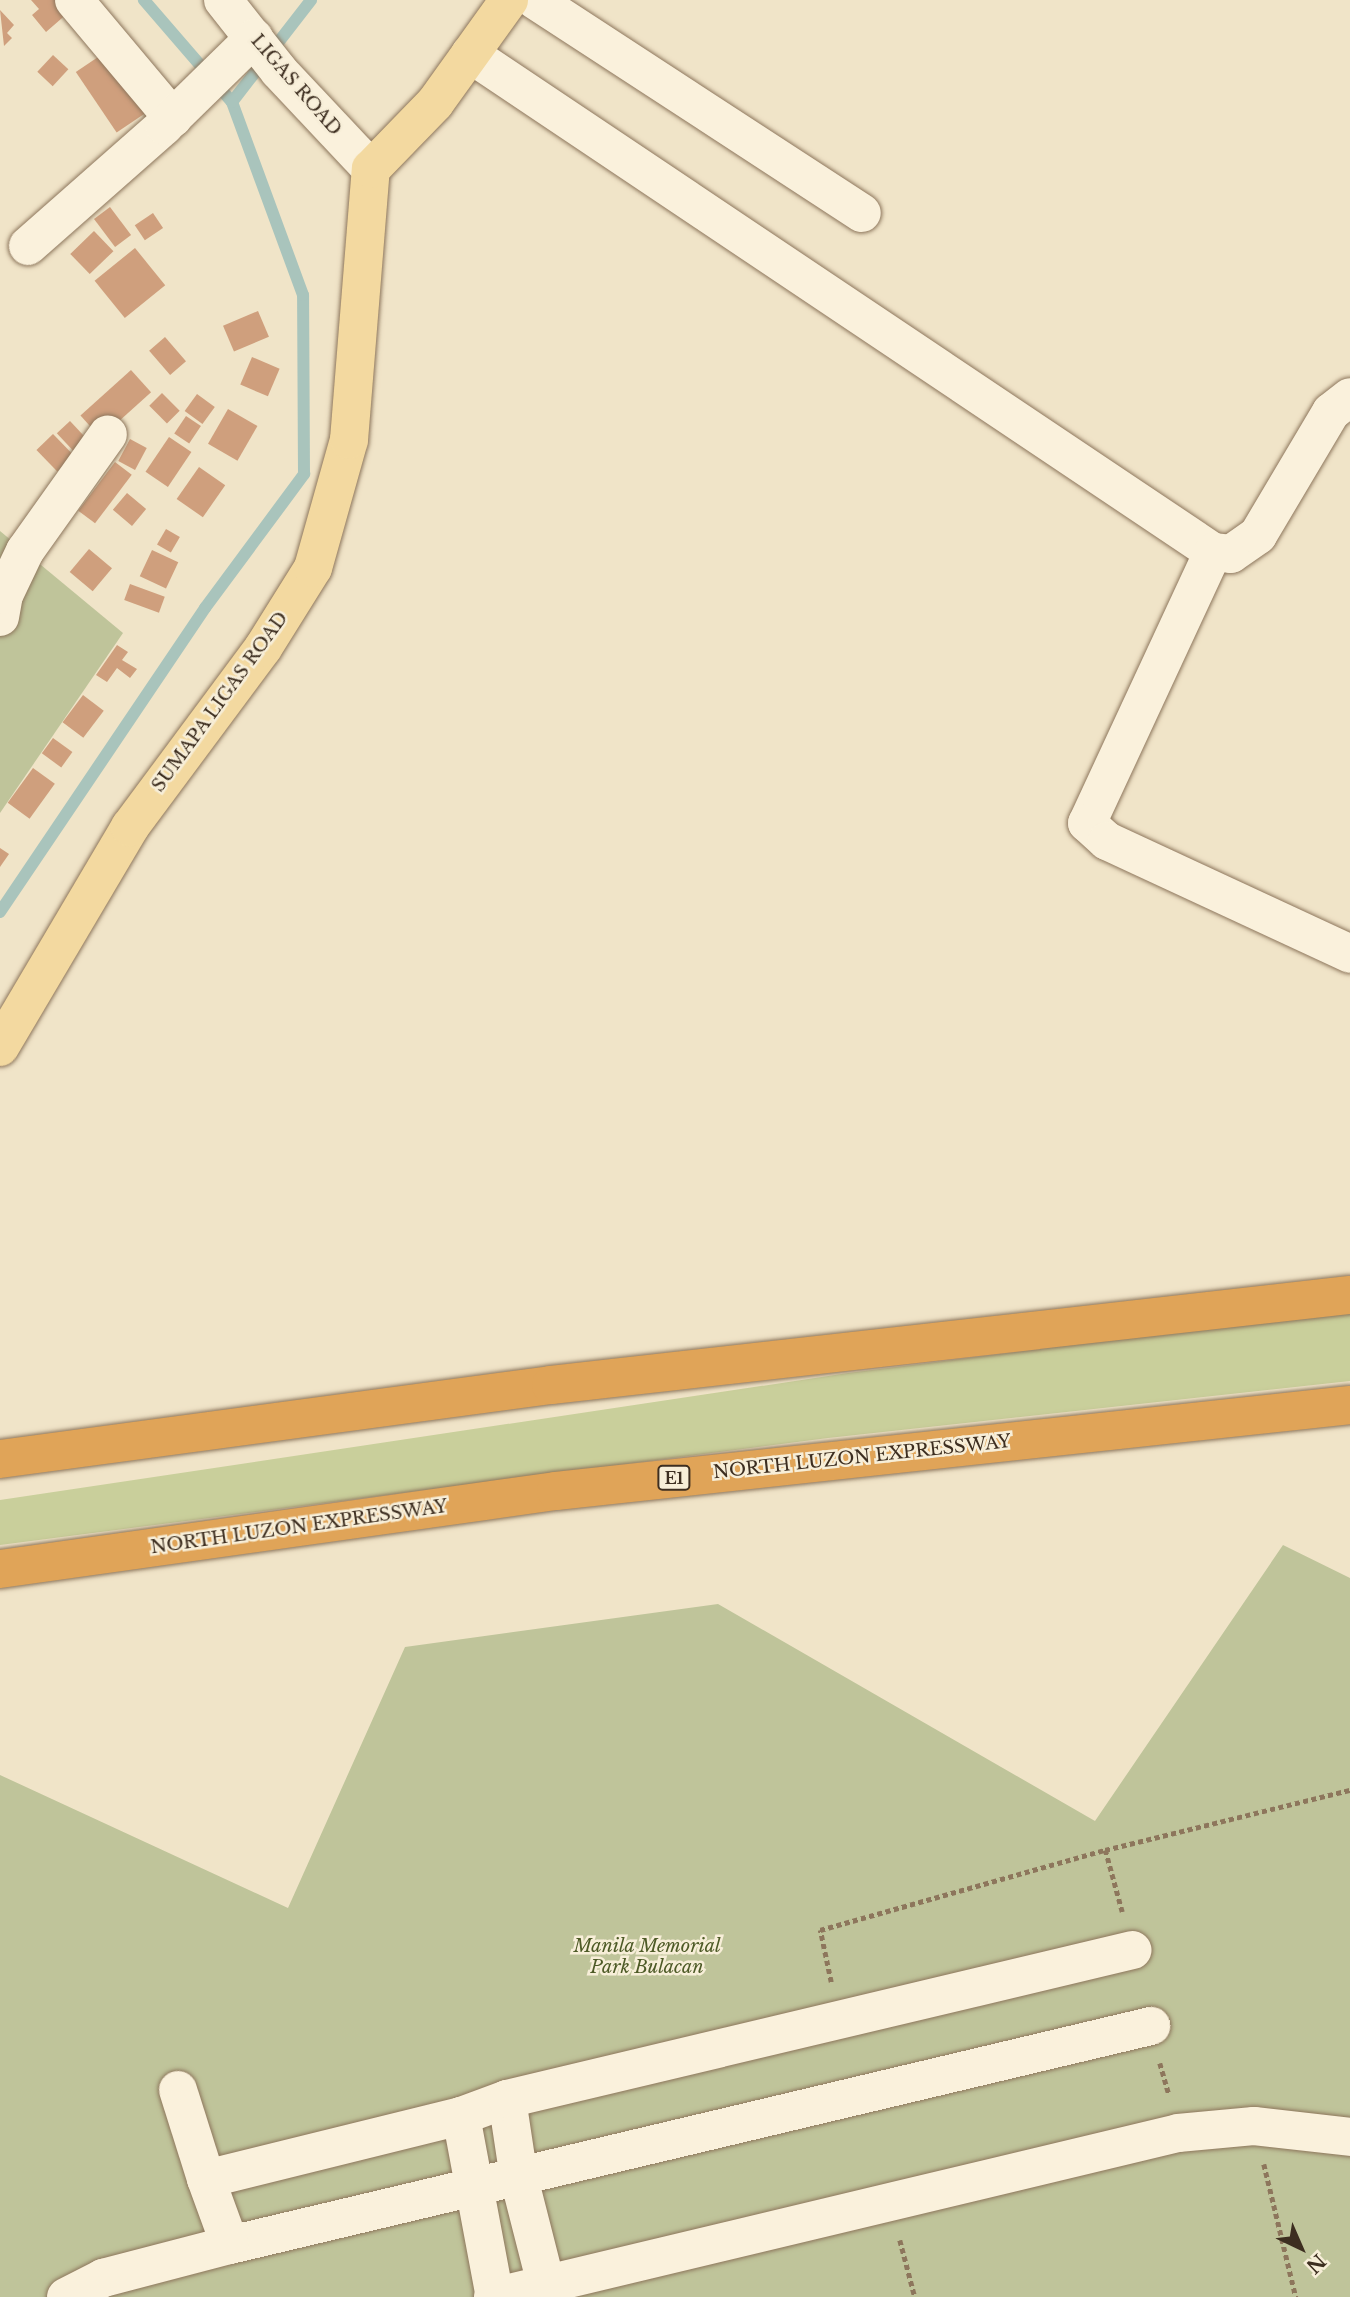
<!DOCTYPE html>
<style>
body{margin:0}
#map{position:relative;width:1350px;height:2297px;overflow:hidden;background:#f0e4c8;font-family:"Libre Baskerville",serif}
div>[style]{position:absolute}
.green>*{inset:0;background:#c9cf9b}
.cemetery>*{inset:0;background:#bfc49a}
.stream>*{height:12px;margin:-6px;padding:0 6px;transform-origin:6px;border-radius:6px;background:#a9c4bc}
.building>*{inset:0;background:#cf9f7d;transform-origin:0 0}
.path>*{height:4.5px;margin-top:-2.25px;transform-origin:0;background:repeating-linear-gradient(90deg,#8d765c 0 5px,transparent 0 8.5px)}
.roads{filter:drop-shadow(0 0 2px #8d765c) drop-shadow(0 0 2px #8d765c)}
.minor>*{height:38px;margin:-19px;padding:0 19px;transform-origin:19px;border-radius:19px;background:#faf1dc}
.major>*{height:38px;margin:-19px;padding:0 19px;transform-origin:19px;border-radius:19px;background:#f3d9a0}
.highway>*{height:38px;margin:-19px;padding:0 19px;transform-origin:19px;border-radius:19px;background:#e0a458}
span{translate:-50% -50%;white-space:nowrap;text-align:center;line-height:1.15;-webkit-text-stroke:5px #f7eed8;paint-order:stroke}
.shield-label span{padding:2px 5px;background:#f7eed8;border:2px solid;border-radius:5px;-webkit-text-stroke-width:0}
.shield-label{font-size:16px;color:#3d2e20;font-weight:700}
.street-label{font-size:18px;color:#3d2e20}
.park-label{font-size:18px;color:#4d5a26;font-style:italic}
.north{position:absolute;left:1266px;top:2213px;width:70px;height:70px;-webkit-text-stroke:5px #f7eed8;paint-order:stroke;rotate:136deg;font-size:19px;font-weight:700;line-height:28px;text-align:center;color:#3d2e20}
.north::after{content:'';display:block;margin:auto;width:24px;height:32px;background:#3d2e20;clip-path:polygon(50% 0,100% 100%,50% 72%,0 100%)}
</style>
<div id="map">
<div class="green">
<i style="clip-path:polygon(1350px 1310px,1350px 1381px,828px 1438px,0 1545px,0 1500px,848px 1373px)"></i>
</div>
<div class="cemetery">
<i style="clip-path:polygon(0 531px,123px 633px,0 813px)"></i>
<i style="clip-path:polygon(1283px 1545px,1350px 1578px,1350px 2297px,0 2297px,0 1775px,288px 1908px,405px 1647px,718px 1604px,1095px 1821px)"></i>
</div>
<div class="stream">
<i style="left:232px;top:102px;width:129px;rotate:-52.2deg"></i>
<i style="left:0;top:912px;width:367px;rotate:-56deg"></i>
<i style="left:205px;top:608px;width:167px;rotate:-53.5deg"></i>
<i style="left:304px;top:474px;width:179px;rotate:-90.3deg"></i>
<i style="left:303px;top:295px;width:206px;rotate:-110.2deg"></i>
<i style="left:232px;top:102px;width:135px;rotate:-130.8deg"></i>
</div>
<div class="building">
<i style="clip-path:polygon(31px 0,58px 0,69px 12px,46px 32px,32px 15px,39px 9px)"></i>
<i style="clip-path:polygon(0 10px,14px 25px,7px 33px,12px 38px,4px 46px)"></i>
<i style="left:104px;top:53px;width:73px;height:34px;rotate:56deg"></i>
<i style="left:53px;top:55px;width:21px;height:23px;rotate:43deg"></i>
<i style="left:110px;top:207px;width:35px;height:20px;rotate:53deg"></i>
<i style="left:153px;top:213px;width:18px;height:22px;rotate:56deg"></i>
<i style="left:94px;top:231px;width:28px;height:33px;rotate:46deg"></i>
<i style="left:135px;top:248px;width:48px;height:52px;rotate:51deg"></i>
<i style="left:258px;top:311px;width:28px;height:38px;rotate:67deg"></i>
<i style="left:165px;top:337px;width:32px;height:21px;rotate:49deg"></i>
<i style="left:252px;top:357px;width:30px;height:30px;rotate:23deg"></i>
<i style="left:131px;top:370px;width:30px;height:68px;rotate:48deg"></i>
<i style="left:162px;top:393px;width:25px;height:18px;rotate:45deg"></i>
<i style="left:197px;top:394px;width:22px;height:21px;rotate:36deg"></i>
<i style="left:228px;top:409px;width:34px;height:40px;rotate:30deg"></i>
<i style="left:186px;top:416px;width:18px;height:21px;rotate:34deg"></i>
<i style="left:70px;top:421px;width:25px;height:18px;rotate:47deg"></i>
<i style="left:53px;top:434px;width:30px;height:23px;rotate:46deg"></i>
<i style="left:169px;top:437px;width:27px;height:42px;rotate:34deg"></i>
<i style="left:130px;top:439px;width:19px;height:25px;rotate:28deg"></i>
<i style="left:115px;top:462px;width:21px;height:61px;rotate:37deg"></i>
<i style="left:199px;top:467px;width:32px;height:39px;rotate:35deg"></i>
<i style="left:127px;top:493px;width:25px;height:22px;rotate:40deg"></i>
<i style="left:166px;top:529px;width:16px;height:18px;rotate:30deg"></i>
<i style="left:89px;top:549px;width:30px;height:30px;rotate:40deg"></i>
<i style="left:152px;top:550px;width:29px;height:29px;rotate:25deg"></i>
<i style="left:130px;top:584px;width:37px;height:17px;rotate:20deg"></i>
<i style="clip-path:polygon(117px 645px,128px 652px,122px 660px,137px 669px,130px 678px,117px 668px,107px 682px,96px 675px)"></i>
<i style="left:83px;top:695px;width:26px;height:34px;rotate:37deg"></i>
<i style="left:53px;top:738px;width:24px;height:19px;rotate:36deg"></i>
<i style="left:33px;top:768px;width:27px;height:43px;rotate:36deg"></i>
<i style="clip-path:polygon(0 848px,9px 854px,0 867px)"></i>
</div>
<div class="path">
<i style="left:1122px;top:1912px;width:64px;rotate:-105.3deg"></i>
<i style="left:1105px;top:1850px;width:252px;rotate:-13.8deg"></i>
<i style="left:831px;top:1982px;width:53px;rotate:-101.9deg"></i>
<i style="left:820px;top:1930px;width:296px;rotate:-15.7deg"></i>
<i style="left:1160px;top:2063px;width:33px;rotate:74deg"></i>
<i style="left:1264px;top:2164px;width:137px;rotate:76.5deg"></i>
<i style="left:900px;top:2240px;width:59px;rotate:75.3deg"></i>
</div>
<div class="roads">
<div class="minor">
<i style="left:74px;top:0;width:154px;rotate:50deg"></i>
<i style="left:223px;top:0;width:90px;rotate:51.7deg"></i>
<i style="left:279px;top:71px;width:134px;rotate:46.8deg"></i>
<i style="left:535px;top:0;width:390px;rotate:33.1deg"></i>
<i style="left:470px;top:54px;width:894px;rotate:33.83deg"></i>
<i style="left:1213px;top:552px;width:18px;rotate:6deg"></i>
<i style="left:1231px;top:554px;width:33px;rotate:-35deg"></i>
<i style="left:1258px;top:535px;width:143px;rotate:-59.3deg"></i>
<i style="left:1331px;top:412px;width:24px;rotate:-38deg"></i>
<i style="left:28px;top:246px;width:181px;rotate:-41.4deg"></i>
<i style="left:164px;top:126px;width:126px;rotate:-44.4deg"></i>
<i style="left:1213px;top:552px;width:299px;rotate:114.9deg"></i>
<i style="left:1087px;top:823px;width:27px;rotate:42deg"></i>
<i style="left:1107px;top:841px;width:268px;rotate:24.9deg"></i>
<i style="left:0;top:617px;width:22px;rotate:-80deg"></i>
<i style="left:4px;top:595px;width:49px;rotate:-64.5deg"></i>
<i style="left:25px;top:551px;width:143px;rotate:-54.6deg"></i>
<i style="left:178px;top:2090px;width:93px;rotate:72.5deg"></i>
<i style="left:507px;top:2099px;width:80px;rotate:81.4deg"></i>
<i style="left:519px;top:2178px;width:109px;rotate:75.7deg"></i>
<i style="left:461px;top:2116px;width:184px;rotate:79.4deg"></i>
<i style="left:230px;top:2245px;width:947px;rotate:-13.38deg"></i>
<i style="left:66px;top:2297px;width:42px;rotate:-27.2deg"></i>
<i style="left:103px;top:2278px;width:131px;rotate:-14.6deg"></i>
<i style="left:230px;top:2245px;width:70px;rotate:-110deg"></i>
<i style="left:206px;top:2179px;width:263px;rotate:-13.9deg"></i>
<i style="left:461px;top:2116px;width:49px;rotate:-20.3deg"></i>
<i style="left:507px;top:2099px;width:643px;rotate:-13.39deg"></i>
<i style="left:493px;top:2297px;width:704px;rotate:-13.46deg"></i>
<i style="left:1178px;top:2133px;width:76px;rotate:-5.3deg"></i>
<i style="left:1254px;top:2126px;width:97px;rotate:6.5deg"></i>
</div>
<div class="major">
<i style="left:0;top:1047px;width:256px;rotate:-59.4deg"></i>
<i style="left:130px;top:827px;width:223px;rotate:-53.4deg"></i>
<i style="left:263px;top:648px;width:94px;rotate:-58deg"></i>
<i style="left:313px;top:568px;width:133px;rotate:-74.3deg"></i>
<i style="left:349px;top:440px;width:272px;rotate:-85.4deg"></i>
<i style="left:371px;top:169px;width:92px;rotate:-45.9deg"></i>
<i style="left:435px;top:103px;width:127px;rotate:-54.3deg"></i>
</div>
<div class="highway">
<i style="left:0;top:1459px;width:556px;rotate:-7.65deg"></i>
<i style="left:551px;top:1385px;width:804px;rotate:-6.43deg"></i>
<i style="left:0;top:1569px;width:561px;rotate:-7.99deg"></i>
<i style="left:556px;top:1491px;width:799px;rotate:-6.18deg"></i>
</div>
</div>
<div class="shield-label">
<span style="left:674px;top:1478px">E1</span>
</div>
<div class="street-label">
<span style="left:296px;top:85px;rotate:49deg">LIGAS ROAD</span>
<span style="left:220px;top:702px;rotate:-54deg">SUMAPA LIGAS ROAD</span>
<span style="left:862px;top:1457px;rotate:-6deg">NORTH LUZON EXPRESSWAY</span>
<span style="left:299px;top:1527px;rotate:-8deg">NORTH LUZON EXPRESSWAY</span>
</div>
<div class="park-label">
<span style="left:647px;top:1957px">Manila Memorial<br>Park Bulacan</span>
</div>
<div class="north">N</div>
</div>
